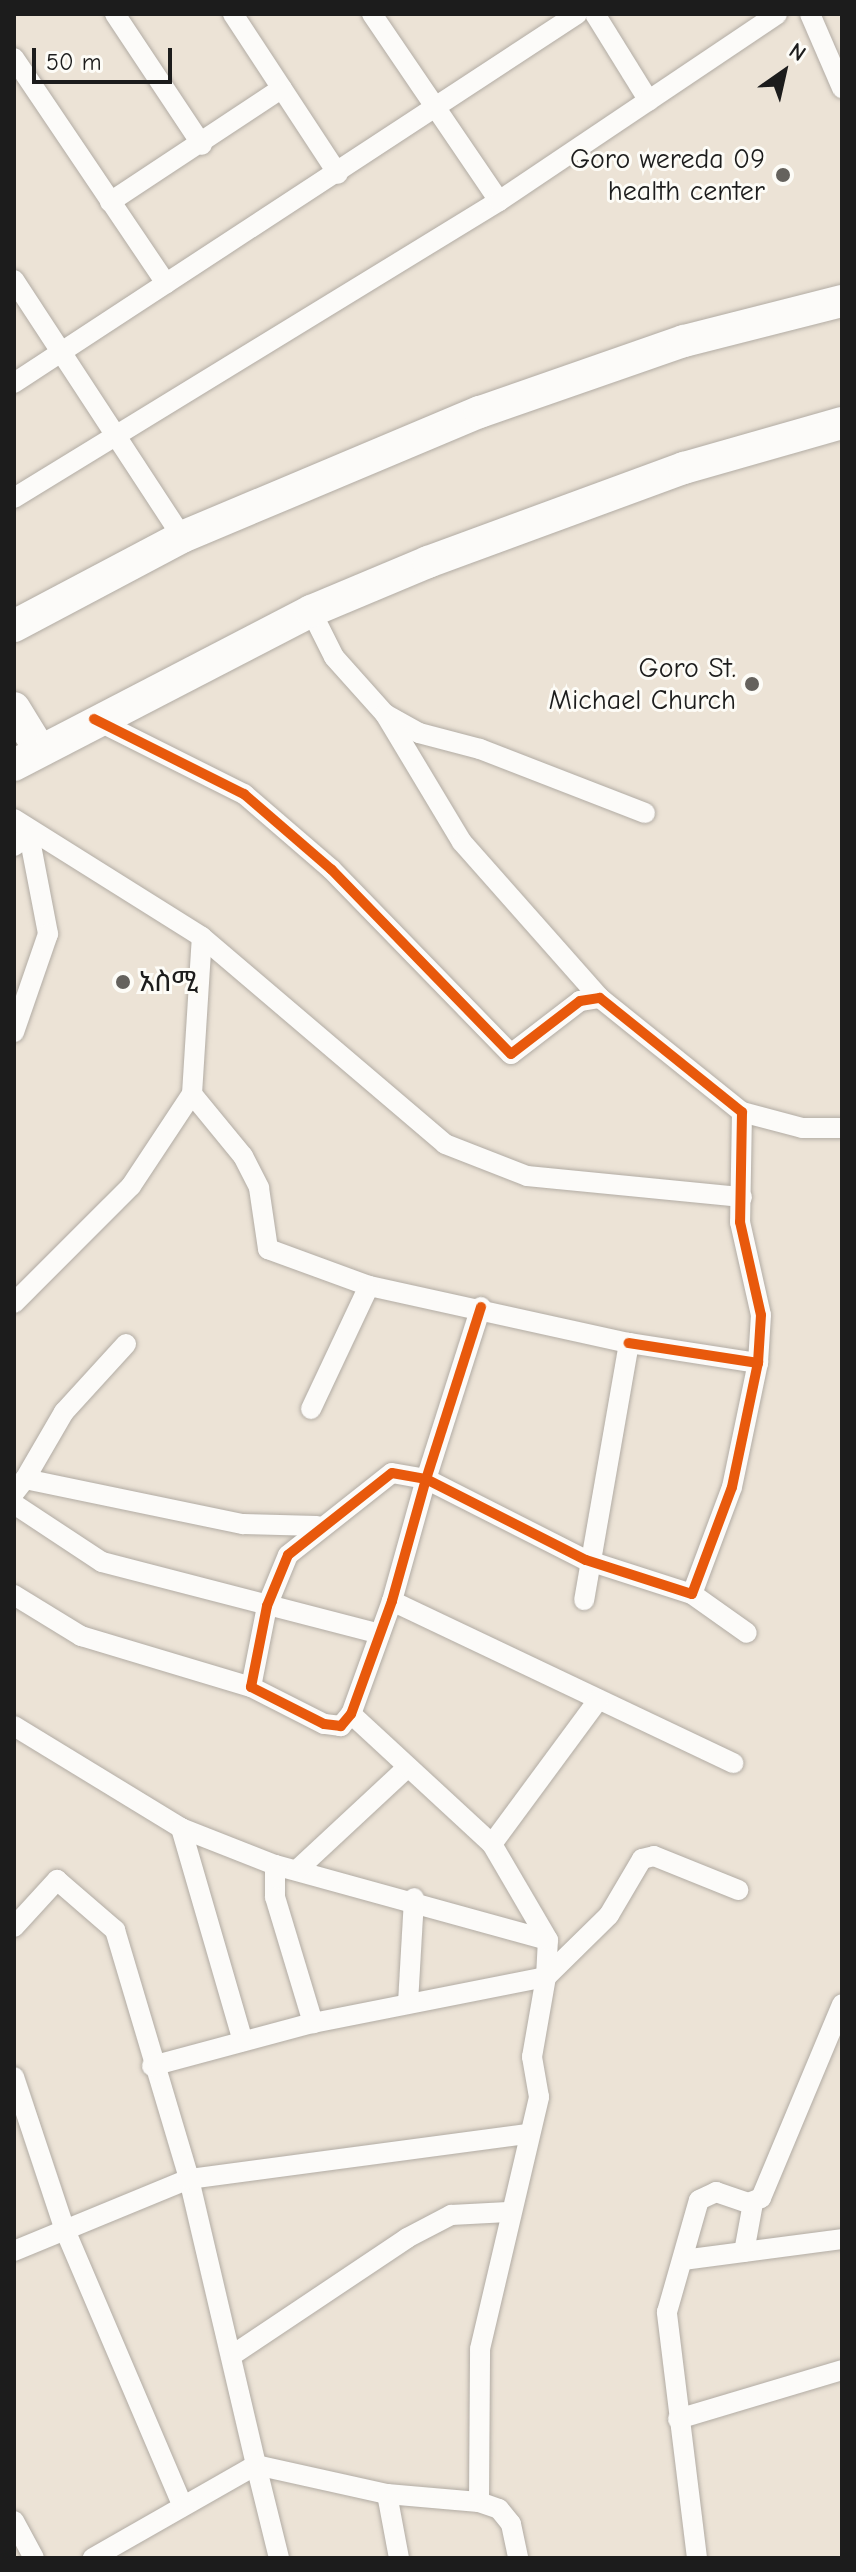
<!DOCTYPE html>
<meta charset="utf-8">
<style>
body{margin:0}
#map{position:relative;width:856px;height:2572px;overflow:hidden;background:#ece3d6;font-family:"Comic Neue","Noto Sans Ethiopic",sans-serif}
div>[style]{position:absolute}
.roads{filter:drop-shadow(0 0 2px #b2aca4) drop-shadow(0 0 2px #b2aca4)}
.minor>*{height:20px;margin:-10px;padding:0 10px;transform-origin:10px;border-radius:10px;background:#fcfbf9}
.trunk>*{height:32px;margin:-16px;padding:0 16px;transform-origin:16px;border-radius:16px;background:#fcfbf9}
.cycleway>*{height:10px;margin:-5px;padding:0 5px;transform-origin:5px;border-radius:5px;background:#e8590c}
.dots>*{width:22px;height:22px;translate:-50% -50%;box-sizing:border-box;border:4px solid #fdfcf7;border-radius:50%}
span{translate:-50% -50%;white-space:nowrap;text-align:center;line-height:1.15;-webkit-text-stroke:6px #fdfcf7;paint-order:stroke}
.poi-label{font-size:28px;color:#1c1c1c}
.right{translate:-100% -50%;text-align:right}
.left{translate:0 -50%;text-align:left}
.frame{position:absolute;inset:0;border:16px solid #1c1c1c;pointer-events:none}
.north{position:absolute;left:744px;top:32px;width:80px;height:80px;-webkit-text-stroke:6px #fdfcf7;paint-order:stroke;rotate:34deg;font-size:22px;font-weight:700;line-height:32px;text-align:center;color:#1c1c1c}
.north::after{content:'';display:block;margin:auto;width:28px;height:36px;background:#1c1c1c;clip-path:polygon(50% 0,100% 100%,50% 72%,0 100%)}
.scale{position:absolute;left:32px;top:48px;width:140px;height:36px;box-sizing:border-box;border:4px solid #1c1c1c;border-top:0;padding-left:10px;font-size:24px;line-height:28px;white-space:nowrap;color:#1c1c1c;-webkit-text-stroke:6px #fdfcf7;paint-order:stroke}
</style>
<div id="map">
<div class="roads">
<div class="minor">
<i style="left:115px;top:14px;width:157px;rotate:56.4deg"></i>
<i style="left:233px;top:14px;width:191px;rotate:56.7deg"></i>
<i style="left:372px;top:14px;width:226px;rotate:55.8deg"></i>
<i style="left:595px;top:14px;width:102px;rotate:58.2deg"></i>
<i style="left:810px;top:14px;width:81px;rotate:66.6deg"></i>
<i style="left:14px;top:58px;width:272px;rotate:56deg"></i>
<i style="left:110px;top:202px;width:206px;rotate:-33.5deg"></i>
<i style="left:14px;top:280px;width:307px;rotate:56.8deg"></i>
<i style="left:14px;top:383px;width:673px;rotate:-33.24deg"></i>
<i style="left:14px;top:498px;width:569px;rotate:-31.48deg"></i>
<i style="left:499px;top:201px;width:335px;rotate:-33.9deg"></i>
<i style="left:311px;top:611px;width:51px;rotate:63.4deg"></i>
<i style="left:334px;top:657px;width:76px;rotate:48.2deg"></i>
<i style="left:385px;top:714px;width:39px;rotate:29deg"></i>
<i style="left:419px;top:733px;width:63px;rotate:14.7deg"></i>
<i style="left:480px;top:749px;width:177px;rotate:21.2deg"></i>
<i style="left:385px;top:714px;width:149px;rotate:59deg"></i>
<i style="left:462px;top:842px;width:208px;rotate:48.5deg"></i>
<i style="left:94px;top:719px;width:168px;rotate:26.6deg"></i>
<i style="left:244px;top:794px;width:115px;rotate:40.8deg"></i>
<i style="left:331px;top:869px;width:258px;rotate:45.8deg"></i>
<i style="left:511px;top:1054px;width:87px;rotate:-37.5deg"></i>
<i style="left:580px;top:1001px;width:20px;rotate:-9deg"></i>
<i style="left:600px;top:998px;width:182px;rotate:38.8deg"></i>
<i style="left:742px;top:1112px;width:110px;rotate:91deg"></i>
<i style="left:740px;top:1222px;width:95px;rotate:77.3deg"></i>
<i style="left:761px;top:1315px;width:48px;rotate:93.6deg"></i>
<i style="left:14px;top:819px;width:222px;rotate:32.1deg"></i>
<i style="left:202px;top:937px;width:319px;rotate:40.4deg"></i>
<i style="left:445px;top:1144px;width:88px;rotate:21.3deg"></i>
<i style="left:527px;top:1176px;width:216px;rotate:5.6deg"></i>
<i style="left:14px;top:846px;width:19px;rotate:-36deg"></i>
<i style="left:29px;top:835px;width:101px;rotate:79.1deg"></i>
<i style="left:48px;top:934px;width:104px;rotate:109.1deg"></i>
<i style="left:192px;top:1094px;width:80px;rotate:50.6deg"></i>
<i style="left:243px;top:1156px;width:36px;rotate:63deg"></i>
<i style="left:259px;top:1188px;width:62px;rotate:81.6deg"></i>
<i style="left:268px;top:1249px;width:108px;rotate:20.1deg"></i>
<i style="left:369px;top:1286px;width:266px;rotate:12.4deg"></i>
<i style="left:629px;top:1343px;width:261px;rotate:99.9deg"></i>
<i style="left:742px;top:1112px;width:62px;rotate:14.9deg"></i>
<i style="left:802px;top:1128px;width:40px"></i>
<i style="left:14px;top:1303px;width:165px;rotate:-45deg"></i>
<i style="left:131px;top:1186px;width:110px;rotate:-56.5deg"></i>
<i style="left:192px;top:1094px;width:157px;rotate:-86.4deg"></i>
<i style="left:481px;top:1307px;width:181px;rotate:107.7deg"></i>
<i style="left:426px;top:1479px;width:127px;rotate:105.6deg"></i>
<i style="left:392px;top:1601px;width:120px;rotate:109.9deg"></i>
<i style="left:351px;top:1714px;width:16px;rotate:130deg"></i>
<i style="left:341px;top:1726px;width:17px;rotate:-173deg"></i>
<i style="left:324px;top:1724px;width:82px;rotate:-153.1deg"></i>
<i style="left:251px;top:1687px;width:83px;rotate:-78.8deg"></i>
<i style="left:267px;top:1606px;width:55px;rotate:-67.6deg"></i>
<i style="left:288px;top:1555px;width:132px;rotate:-38.3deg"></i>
<i style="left:392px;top:1473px;width:35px;rotate:10deg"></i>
<i style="left:426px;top:1479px;width:179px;rotate:26.9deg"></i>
<i style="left:586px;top:1560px;width:111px;rotate:17.8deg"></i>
<i style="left:692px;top:1594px;width:114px;rotate:-69.5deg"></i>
<i style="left:732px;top:1487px;width:127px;rotate:-78.2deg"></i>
<i style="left:758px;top:1363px;width:131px;rotate:-171.2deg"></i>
<i style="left:311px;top:1409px;width:136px;rotate:-64.8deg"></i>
<i style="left:25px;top:1479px;width:78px;rotate:-59.8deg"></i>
<i style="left:64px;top:1412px;width:92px;rotate:-47.6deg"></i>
<i style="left:14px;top:1493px;width:18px;rotate:-52deg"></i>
<i style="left:25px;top:1479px;width:223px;rotate:11.7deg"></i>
<i style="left:243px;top:1524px;width:74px;rotate:1.5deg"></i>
<i style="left:14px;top:1504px;width:105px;rotate:33.4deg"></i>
<i style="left:102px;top:1562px;width:287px;rotate:14.5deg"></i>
<i style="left:692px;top:1594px;width:67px;rotate:35.3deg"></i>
<i style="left:14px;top:1595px;width:79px;rotate:31.5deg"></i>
<i style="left:81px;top:1636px;width:177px;rotate:16.7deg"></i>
<i style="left:392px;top:1601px;width:378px;rotate:25.4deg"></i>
<i style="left:14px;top:1726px;width:196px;rotate:31.4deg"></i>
<i style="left:181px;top:1828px;width:101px;rotate:21.5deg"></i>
<i style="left:275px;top:1865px;width:283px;rotate:15.4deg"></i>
<i style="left:181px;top:1828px;width:222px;rotate:73.8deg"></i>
<i style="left:492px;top:1844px;width:179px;rotate:-53.6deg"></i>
<i style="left:275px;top:1865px;width:32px;rotate:90deg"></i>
<i style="left:275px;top:1897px;width:132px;rotate:73.2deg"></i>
<i style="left:297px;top:1870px;width:151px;rotate:-42.9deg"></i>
<i style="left:14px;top:1927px;width:64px;rotate:-47.5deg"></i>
<i style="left:57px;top:1880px;width:77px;rotate:40.8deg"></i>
<i style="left:115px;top:1930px;width:260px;rotate:73.4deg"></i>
<i style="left:189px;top:2179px;width:294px;rotate:76.8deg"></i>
<i style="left:256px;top:2465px;width:188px;rotate:150.3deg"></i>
<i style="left:408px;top:2003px;width:105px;rotate:-86.7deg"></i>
<i style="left:152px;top:2066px;width:167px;rotate:-15deg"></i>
<i style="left:313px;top:2023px;width:237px;rotate:-11.2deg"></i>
<i style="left:546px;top:1977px;width:37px;rotate:-87deg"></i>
<i style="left:548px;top:1940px;width:111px;rotate:-120.3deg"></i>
<i style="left:492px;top:1844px;width:192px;rotate:-137.3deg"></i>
<i style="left:14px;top:2077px;width:161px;rotate:71.6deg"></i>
<i style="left:65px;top:2230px;width:296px;rotate:66.9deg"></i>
<i style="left:14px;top:2251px;width:189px;rotate:-22.4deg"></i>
<i style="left:189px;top:2179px;width:341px;rotate:-7.6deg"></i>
<i style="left:744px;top:2252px;width:50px;rotate:-79.6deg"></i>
<i style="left:683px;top:2260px;width:160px;rotate:-7.5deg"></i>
<i style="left:231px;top:2356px;width:212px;rotate:-33.8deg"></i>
<i style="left:407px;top:2238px;width:50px;rotate:-27.6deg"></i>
<i style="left:451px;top:2215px;width:57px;rotate:-3deg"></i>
<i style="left:678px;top:2419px;width:171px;rotate:-16.6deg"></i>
<i style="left:387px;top:2494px;width:65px;rotate:79.4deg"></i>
<i style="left:479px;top:2502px;width:153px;rotate:-89.6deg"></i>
<i style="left:480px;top:2349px;width:259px;rotate:-76.8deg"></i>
<i style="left:539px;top:2097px;width:41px;rotate:-99.9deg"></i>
<i style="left:532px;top:2057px;width:81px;rotate:-80.1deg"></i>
<i style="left:546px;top:1977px;width:88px;rotate:-44.5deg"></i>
<i style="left:609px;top:1915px;width:65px;rotate:-59.5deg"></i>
<i style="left:642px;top:1859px;width:12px;rotate:-14deg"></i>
<i style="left:654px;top:1856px;width:91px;rotate:22deg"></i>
<i style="left:14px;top:2521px;width:42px;rotate:61.6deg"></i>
<i style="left:279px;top:2558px;width:96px;rotate:-103.9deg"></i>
<i style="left:256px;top:2465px;width:134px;rotate:12.5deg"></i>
<i style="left:387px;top:2494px;width:92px;rotate:5deg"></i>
<i style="left:479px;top:2502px;width:21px;rotate:19deg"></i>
<i style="left:499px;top:2509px;width:19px;rotate:51deg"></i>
<i style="left:511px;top:2524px;width:35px;rotate:78deg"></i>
<i style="left:697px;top:2558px;width:248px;rotate:-97deg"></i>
<i style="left:667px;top:2312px;width:116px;rotate:-74.1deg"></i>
<i style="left:699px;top:2200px;width:19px;rotate:-25deg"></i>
<i style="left:716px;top:2192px;width:34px;rotate:19deg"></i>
<i style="left:748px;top:2203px;width:14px;rotate:-21deg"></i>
<i style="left:761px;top:2198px;width:210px;rotate:-67.3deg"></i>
</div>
<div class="trunk">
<i style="left:14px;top:626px;width:190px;rotate:-27.9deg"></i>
<i style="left:182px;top:537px;width:323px;rotate:-22.8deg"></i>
<i style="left:480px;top:412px;width:216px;rotate:-19.2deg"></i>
<i style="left:684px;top:341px;width:163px;rotate:-14.2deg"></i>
<i style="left:14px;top:708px;width:46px;rotate:58.4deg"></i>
<i style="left:14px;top:765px;width:335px;rotate:-27.4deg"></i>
<i style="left:311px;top:611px;width:127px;rotate:-22.7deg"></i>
<i style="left:428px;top:562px;width:273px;rotate:-20.2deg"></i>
<i style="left:684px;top:468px;width:164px;rotate:-15.9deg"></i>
</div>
</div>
<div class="cycleway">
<i style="left:94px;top:719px;width:168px;rotate:26.6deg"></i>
<i style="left:244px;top:794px;width:115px;rotate:40.8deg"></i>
<i style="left:331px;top:869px;width:258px;rotate:45.8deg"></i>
<i style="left:511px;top:1054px;width:87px;rotate:-37.5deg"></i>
<i style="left:580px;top:1001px;width:20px;rotate:-9deg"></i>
<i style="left:600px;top:998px;width:182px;rotate:38.8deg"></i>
<i style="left:742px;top:1112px;width:110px;rotate:91deg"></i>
<i style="left:740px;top:1222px;width:95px;rotate:77.3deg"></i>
<i style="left:761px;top:1315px;width:48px;rotate:93.6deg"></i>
<i style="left:481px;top:1307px;width:181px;rotate:107.7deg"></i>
<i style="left:426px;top:1479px;width:127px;rotate:105.6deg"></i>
<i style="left:392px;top:1601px;width:120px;rotate:109.9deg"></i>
<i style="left:351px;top:1714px;width:16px;rotate:130deg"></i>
<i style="left:341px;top:1726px;width:17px;rotate:-173deg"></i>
<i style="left:324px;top:1724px;width:82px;rotate:-153.1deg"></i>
<i style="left:251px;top:1687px;width:83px;rotate:-78.8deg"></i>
<i style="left:267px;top:1606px;width:55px;rotate:-67.6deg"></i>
<i style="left:288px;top:1555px;width:132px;rotate:-38.3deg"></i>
<i style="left:392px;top:1473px;width:35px;rotate:10deg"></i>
<i style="left:426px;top:1479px;width:179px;rotate:26.9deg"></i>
<i style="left:586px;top:1560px;width:111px;rotate:17.8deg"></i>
<i style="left:692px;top:1594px;width:114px;rotate:-69.5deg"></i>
<i style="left:732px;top:1487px;width:127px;rotate:-78.2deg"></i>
<i style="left:758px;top:1363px;width:131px;rotate:-171.2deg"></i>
</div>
<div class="dots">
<i style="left:783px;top:175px;background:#65625d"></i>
<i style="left:752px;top:684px;background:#65625d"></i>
<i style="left:123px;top:982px;background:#65625d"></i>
</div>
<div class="poi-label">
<span class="right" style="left:765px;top:175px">Goro wereda 09<br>health center</span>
<span class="right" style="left:736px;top:684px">Goro St.<br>Michael Church</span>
<span class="left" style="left:139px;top:982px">አስሚ</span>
</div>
<div class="frame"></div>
<div class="north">N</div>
<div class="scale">50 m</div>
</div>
